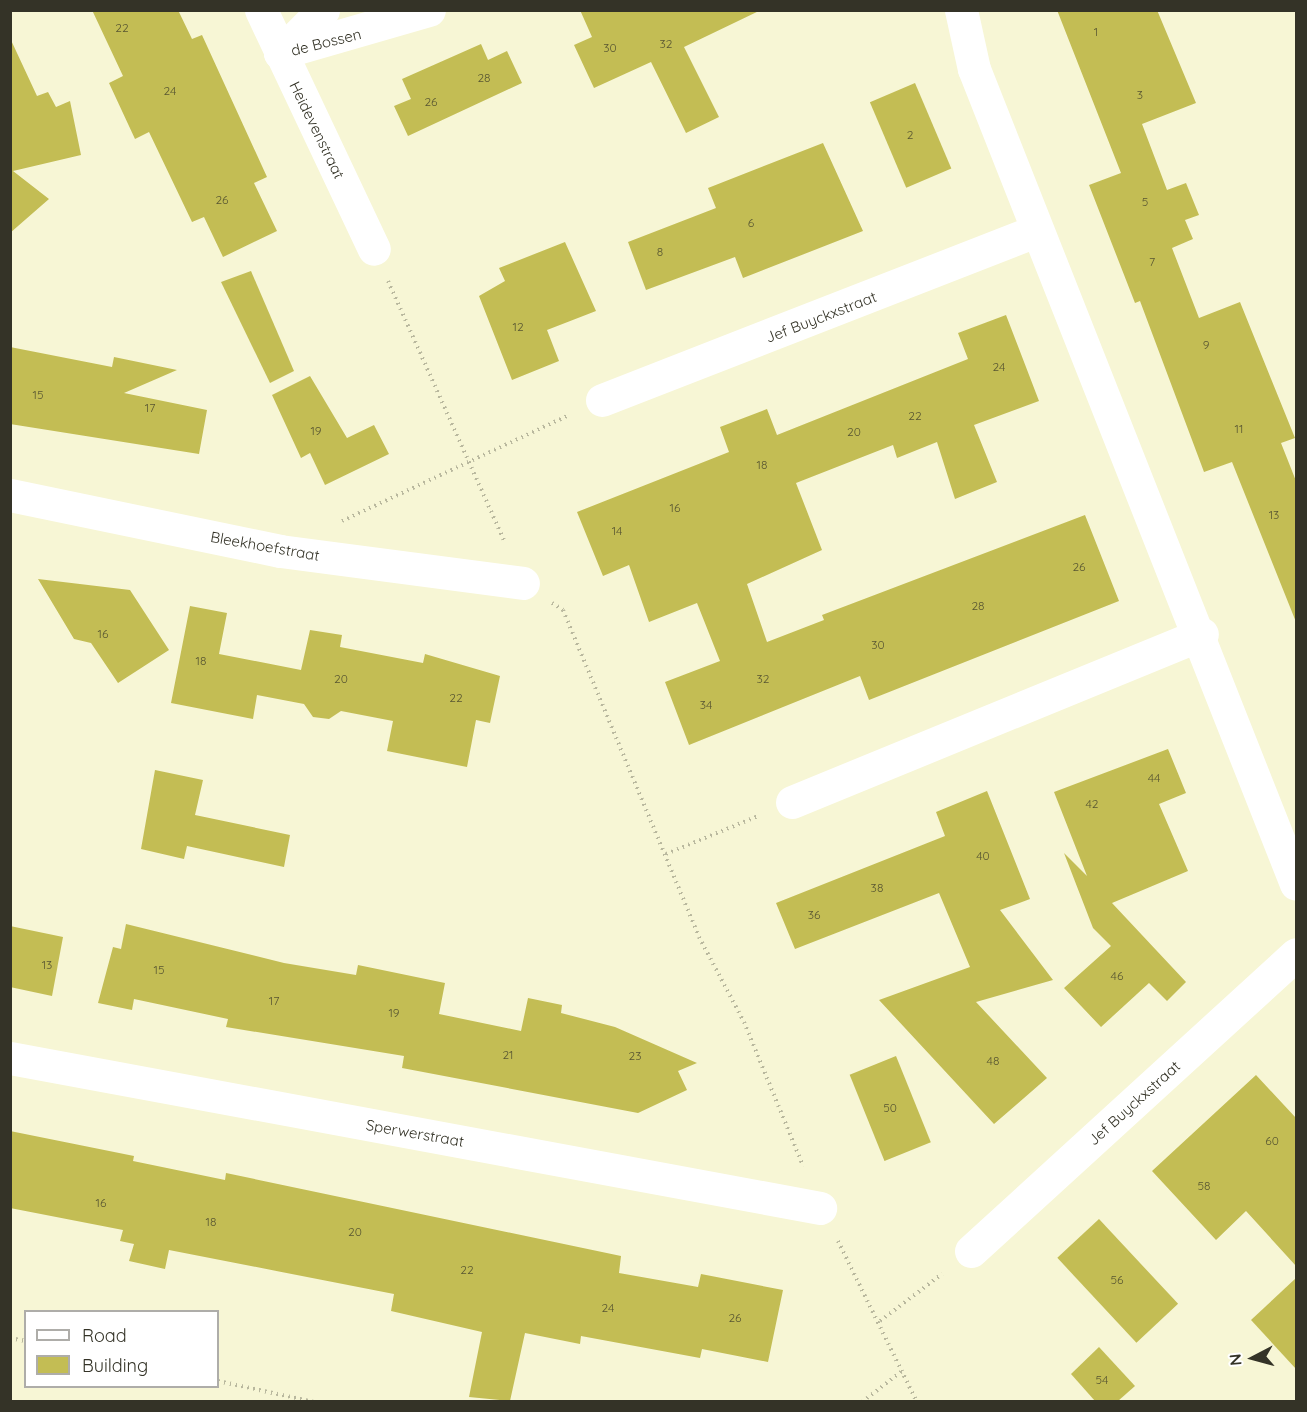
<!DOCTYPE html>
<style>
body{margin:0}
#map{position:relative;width:1307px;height:1412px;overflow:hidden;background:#f7f6d5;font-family:Quicksand,sans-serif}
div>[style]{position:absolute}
.building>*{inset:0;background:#c3bd54;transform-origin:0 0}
.path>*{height:4px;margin-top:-2px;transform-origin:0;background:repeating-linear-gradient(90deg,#b9b89e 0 1.5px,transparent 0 6px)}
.minor>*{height:33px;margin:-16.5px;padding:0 16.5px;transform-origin:16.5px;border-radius:16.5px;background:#fff}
span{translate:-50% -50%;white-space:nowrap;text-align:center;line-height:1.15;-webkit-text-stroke:4.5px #fff;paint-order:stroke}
.number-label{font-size:12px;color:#585632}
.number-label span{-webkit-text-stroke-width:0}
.street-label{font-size:15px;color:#343327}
.frame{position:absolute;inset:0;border:12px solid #343327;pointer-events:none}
.legend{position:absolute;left:24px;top:1310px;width:195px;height:78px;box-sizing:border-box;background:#fff;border:2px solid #aeada9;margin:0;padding:8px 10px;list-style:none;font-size:18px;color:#343327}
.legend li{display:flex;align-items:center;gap:12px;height:30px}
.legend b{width:30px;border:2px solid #aeada9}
.north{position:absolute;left:1223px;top:1328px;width:60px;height:60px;-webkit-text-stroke:4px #fff;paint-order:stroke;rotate:264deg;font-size:16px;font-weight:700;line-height:24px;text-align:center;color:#343327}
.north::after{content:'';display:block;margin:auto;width:21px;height:27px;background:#343327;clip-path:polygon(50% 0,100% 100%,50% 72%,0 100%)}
</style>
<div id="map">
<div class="building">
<i style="clip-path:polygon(92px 10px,178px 10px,192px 39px,202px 35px,267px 177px,254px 183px,277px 231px,223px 257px,204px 217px,192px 222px,149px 132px,135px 139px,109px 83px,123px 76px)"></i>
<i style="clip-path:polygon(580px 10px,761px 10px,684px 47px,719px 117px,686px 133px,651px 62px,594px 88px,574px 45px,592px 37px)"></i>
<i style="clip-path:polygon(1057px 10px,1157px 10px,1196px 103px,1142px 124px,1167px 190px,1186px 183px,1199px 215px,1185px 220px,1193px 239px,1172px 248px,1199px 318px,1240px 302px,1295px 438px,1281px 443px,1296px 481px,1296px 622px,1232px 462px,1204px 472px,1140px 301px,1135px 303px,1089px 185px,1121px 173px)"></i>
<i style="clip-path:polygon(10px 38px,37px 96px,48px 92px,56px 107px,70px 101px,81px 155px,13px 171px,49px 199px,10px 233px)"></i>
<i style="clip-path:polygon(481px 44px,488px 60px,507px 51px,522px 83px,408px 136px,394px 106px,411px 99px,402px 79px)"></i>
<i style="left:915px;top:83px;width:93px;height:49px;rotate:67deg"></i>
<i style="clip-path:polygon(823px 143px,863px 231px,743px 278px,735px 257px,646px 290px,628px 242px,716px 208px,708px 188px)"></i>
<i style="clip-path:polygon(565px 242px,596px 311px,547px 330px,559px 361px,512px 380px,479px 296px,505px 281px,499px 268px)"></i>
<i style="clip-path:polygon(251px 271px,294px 371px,270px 383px,221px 282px)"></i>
<i style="clip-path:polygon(1006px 315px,1039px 401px,974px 425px,997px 482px,955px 499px,937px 442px,897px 458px,893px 445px,796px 483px,822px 550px,747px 584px,767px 642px,824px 620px,822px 615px,1085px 515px,1119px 601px,869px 700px,860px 676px,689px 745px,665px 682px,720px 661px,697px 603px,649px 622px,629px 565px,603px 576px,577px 512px,729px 452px,720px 427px,767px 409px,777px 435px,968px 359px,958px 333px)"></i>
<i style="clip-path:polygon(10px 347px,112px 367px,114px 357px,177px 370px,124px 393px,207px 410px,199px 454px,10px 424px)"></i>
<i style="clip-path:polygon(310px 376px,347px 438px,374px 425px,389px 454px,325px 485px,310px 453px,301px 458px,272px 395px)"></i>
<i style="clip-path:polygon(38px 579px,130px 590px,169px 650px,118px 683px,91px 643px,74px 639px)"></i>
<i style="clip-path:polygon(190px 606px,227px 613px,219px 654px,301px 670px,310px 630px,342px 635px,340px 647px,423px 663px,425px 654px,500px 676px,490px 723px,476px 720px,467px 767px,387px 751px,393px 721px,341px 711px,329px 719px,313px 717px,304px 704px,257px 695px,253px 719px,171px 703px)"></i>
<i style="clip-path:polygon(1168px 749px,1186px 793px,1159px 804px,1188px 871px,1112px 903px,1186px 982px,1167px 1001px,1149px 983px,1101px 1027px,1064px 988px,1111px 946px,1093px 928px,1064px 853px,1087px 876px,1054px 792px)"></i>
<i style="clip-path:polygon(155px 770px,203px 780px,195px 815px,290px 835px,284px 867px,187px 846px,184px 859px,141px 849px)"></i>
<i style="clip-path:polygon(987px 791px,1030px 899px,1000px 910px,1053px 980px,976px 1002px,1047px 1078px,994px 1124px,879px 1000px,970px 967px,939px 893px,795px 949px,776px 903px,945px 836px,936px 812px)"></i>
<i style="clip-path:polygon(126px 924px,284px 963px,356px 975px,358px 965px,445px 983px,439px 1014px,521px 1031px,528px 998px,562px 1005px,561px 1013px,615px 1027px,697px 1063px,678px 1071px,687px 1090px,638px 1113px,402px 1068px,404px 1056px,226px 1027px,228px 1019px,134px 999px,132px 1010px,98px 1003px,113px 947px,121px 949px)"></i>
<i style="clip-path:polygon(10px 926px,63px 937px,52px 996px,10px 987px)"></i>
<i style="left:896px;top:1056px;width:93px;height:50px;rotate:68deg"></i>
<i style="clip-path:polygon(1256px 1075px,1296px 1118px,1296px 1266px,1246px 1211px,1216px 1240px,1152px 1171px)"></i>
<i style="clip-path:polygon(10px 1131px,134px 1156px,133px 1161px,225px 1180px,226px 1173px,621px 1256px,619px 1273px,698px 1287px,701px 1274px,783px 1290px,768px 1362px,702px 1349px,700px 1358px,581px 1336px,580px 1344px,525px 1333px,510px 1401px,469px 1397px,482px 1332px,391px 1311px,394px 1294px,169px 1250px,165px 1269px,129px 1261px,134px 1244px,120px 1241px,123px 1230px,10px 1208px)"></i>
<i style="left:1099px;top:1219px;width:116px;height:57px;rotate:47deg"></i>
<i style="clip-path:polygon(1296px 1278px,1296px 1369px,1251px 1320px)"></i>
<i style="clip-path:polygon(1099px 1347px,1135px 1386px,1118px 1401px,1095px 1401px,1071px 1374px)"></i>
</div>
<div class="path">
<i style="left:388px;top:281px;width:286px;rotate:65.9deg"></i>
<i style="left:342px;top:521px;width:251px;rotate:-25deg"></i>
<i style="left:552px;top:603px;width:13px;rotate:32deg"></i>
<i style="left:563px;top:610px;width:354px;rotate:67.4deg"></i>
<i style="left:699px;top:937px;width:96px;rotate:62.1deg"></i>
<i style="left:744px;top:1022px;width:156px;rotate:67.7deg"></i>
<i style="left:666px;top:854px;width:100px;rotate:-22.4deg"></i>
<i style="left:838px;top:1241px;width:179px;rotate:63.9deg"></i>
<i style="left:880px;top:1321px;width:78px;rotate:-37.2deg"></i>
<i style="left:10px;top:1338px;width:16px;rotate:11deg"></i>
<i style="left:218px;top:1381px;width:98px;rotate:12.3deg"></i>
<i style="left:862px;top:1402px;width:51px;rotate:-37.8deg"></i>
</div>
<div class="minor">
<i style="left:261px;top:10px;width:264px;rotate:64.7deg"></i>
<i style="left:961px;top:10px;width:60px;rotate:77.6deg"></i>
<i style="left:974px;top:69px;width:876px;rotate:68.44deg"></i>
<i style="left:280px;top:53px;width:155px;rotate:-16.1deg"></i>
<i style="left:280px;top:53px;width:61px;rotate:-45deg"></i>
<i style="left:602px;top:400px;width:467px;rotate:-21.3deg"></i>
<i style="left:10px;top:495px;width:276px;rotate:11.7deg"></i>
<i style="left:280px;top:551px;width:245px;rotate:7.5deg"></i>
<i style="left:792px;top:802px;width:443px;rotate:-22.3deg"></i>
<i style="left:10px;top:1058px;width:824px;rotate:10.49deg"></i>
<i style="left:971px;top:1251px;width:440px;rotate:-42.4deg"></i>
</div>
<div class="number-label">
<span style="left:122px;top:28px">22</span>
<span style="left:1096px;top:32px">1</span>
<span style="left:666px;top:44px">32</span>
<span style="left:610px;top:48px">30</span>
<span style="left:484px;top:78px">28</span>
<span style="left:170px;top:91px">24</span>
<span style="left:1140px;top:95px">3</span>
<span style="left:431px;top:102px">26</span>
<span style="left:910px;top:135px">2</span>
<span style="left:222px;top:200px">26</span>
<span style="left:1145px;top:202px">5</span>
<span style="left:751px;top:223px">6</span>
<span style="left:660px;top:252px">8</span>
<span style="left:1152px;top:262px">7</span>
<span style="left:518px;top:327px">12</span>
<span style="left:1206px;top:345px">9</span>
<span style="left:999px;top:367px">24</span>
<span style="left:38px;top:395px">15</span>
<span style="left:150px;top:408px">17</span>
<span style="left:915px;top:416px">22</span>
<span style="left:1239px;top:429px">11</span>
<span style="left:316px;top:431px">19</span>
<span style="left:854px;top:432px">20</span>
<span style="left:762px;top:465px">18</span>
<span style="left:675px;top:508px">16</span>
<span style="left:1274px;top:515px">13</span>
<span style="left:617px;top:531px">14</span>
<span style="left:1079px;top:567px">26</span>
<span style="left:978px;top:606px">28</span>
<span style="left:103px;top:634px">16</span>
<span style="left:878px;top:645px">30</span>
<span style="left:201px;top:661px">18</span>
<span style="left:341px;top:679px">20</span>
<span style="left:763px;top:679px">32</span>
<span style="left:456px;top:698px">22</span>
<span style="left:706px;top:705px">34</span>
<span style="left:1154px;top:778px">44</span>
<span style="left:1092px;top:804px">42</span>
<span style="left:983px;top:856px">40</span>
<span style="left:877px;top:888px">38</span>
<span style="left:814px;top:915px">36</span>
<span style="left:47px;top:965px">13</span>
<span style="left:159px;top:970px">15</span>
<span style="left:1117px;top:976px">46</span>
<span style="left:274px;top:1001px">17</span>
<span style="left:394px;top:1013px">19</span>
<span style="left:508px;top:1055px">21</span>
<span style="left:635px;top:1056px">23</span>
<span style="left:993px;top:1061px">48</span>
<span style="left:890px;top:1108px">50</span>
<span style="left:1272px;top:1141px">60</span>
<span style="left:1204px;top:1186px">58</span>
<span style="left:101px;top:1203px">16</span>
<span style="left:211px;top:1222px">18</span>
<span style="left:355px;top:1232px">20</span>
<span style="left:467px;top:1270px">22</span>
<span style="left:1117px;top:1280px">56</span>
<span style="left:608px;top:1308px">24</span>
<span style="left:735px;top:1318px">26</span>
<span style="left:1102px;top:1380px">54</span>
</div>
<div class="street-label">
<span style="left:326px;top:42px;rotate:-14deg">de Bossen</span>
<span style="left:317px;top:130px;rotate:64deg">Heidevenstraat</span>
<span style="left:821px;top:317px;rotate:-21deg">Jef Buyckxstraat</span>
<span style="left:265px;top:546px;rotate:10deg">Bleekhoefstraat</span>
<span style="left:1134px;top:1103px;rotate:-42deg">Jef Buyckxstraat</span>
<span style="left:415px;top:1133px;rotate:10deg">Sperwerstraat</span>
</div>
<div class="frame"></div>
<ul class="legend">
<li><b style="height:8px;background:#fff"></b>Road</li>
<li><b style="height:16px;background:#c3bd54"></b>Building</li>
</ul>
<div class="north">N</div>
</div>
